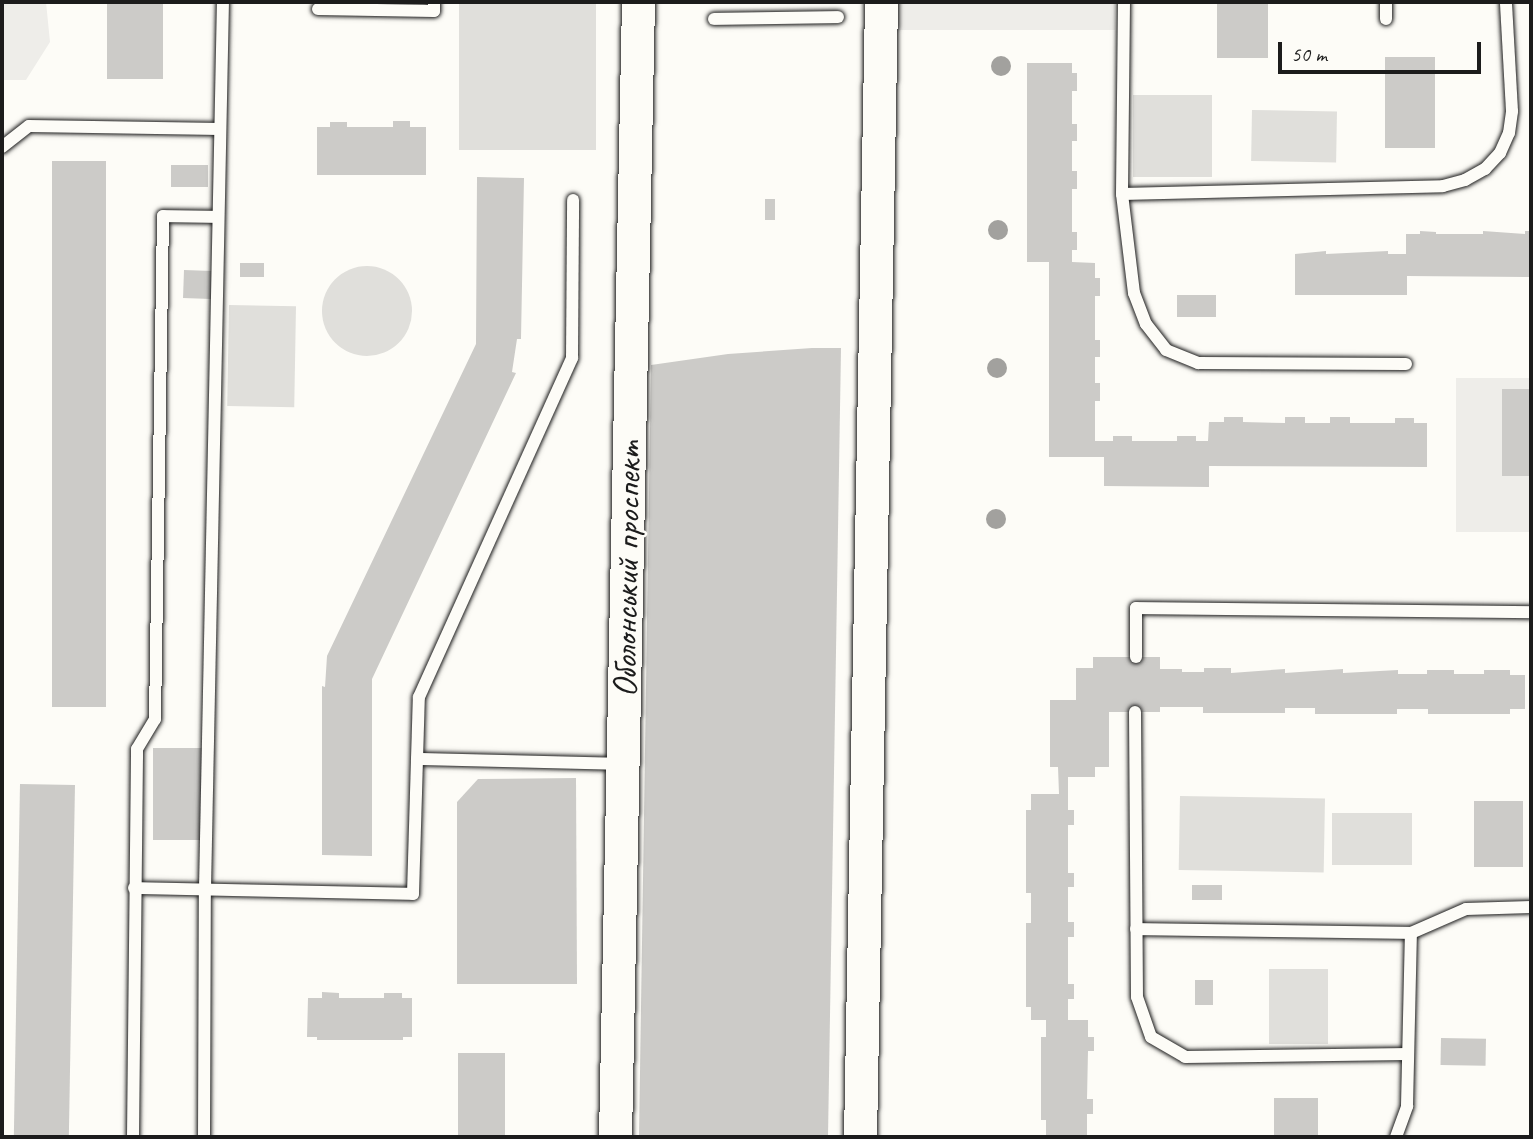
<!DOCTYPE html>
<meta charset="utf-8">
<style>
body{margin:0}
#map{position:relative;width:1533px;height:1139px;overflow:hidden;background:#fdfcf7;font-family:Caveat,sans-serif}
div>[style]{position:absolute}
.built>*{inset:0;background:#eeede9;transform-origin:0 0}
.green>*{inset:0;background:#e0dfdb;transform-origin:0 0}
.round{border-radius:50%}
.building>*{inset:0;background:#cccbc8;transform-origin:0 0}
.roads{filter:drop-shadow(0 0 2px #1c1c1c) drop-shadow(0 0 2px #1c1c1c)}
.lane>*{height:12px;margin:-6px;padding:0 6px;transform-origin:6px;border-radius:6px;background:#fdfcf7}
.secondary>*{height:33px;margin:-16.5px;padding:0 16.5px;transform-origin:16.5px;border-radius:16.5px;background:#fdfcf7}
.trees>*{width:20px;height:20px;margin:-10px;border-radius:50%;background:#a2a19e}
span{translate:-50% -50%;white-space:nowrap;text-align:center;line-height:1.15;-webkit-text-stroke:5px #fdfcf7;paint-order:stroke}
.street-label{font-size:35px;color:#1c1c1c}
.frame{position:absolute;inset:0;border:4px solid #1c1c1c;pointer-events:none}
.scale{position:absolute;left:1278px;top:42px;width:203px;height:32px;box-sizing:border-box;border:4px solid #1c1c1c;border-top:0;padding-left:9px;font-size:21px;line-height:24px;white-space:nowrap;color:#1c1c1c;-webkit-text-stroke:5px #fdfcf7;paint-order:stroke}
</style>
<div id="map">
<div class="built">
<i style="clip-path:polygon(2px 2px,46px 2px,50px 42px,26px 80px,2px 80px,2px 132px)"></i>
<i style="left:898px;top:2px;width:217px;height:28px"></i>
<i style="left:1456px;top:378px;width:75px;height:154px"></i>
</div>
<div class="green">
<i style="left:459px;top:2px;width:137px;height:148px"></i>
<i style="left:1133px;top:95px;width:79px;height:82px"></i>
<i style="left:1252px;top:110px;width:85px;height:51px;rotate:1deg"></i>
<i class="round" style="left:322px;top:266px;width:90px;height:90px"></i>
<i style="left:229px;top:305px;width:67px;height:101px;rotate:1deg"></i>
<i style="left:1180px;top:796px;width:145px;height:74px;rotate:1deg"></i>
<i style="left:1332px;top:813px;width:80px;height:52px"></i>
<i style="left:1269px;top:969px;width:59px;height:75px"></i>
</div>
<div class="building">
<i style="left:107px;top:2px;width:56px;height:77px"></i>
<i style="left:1217px;top:2px;width:51px;height:56px"></i>
<i style="left:1385px;top:57px;width:50px;height:91px"></i>
<i style="clip-path:polygon(1027px 63px,1072px 63px,1072px 73px,1077px 73px,1077px 91px,1072px 91px,1072px 124px,1077px 124px,1077px 141px,1072px 141px,1072px 171px,1077px 171px,1077px 189px,1072px 189px,1072px 232px,1077px 232px,1077px 250px,1072px 250px,1072px 262px,1095px 263px,1095px 278px,1100px 278px,1100px 296px,1095px 296px,1095px 340px,1100px 340px,1100px 357px,1095px 357px,1095px 383px,1100px 383px,1100px 401px,1095px 401px,1095px 441px,1113px 441px,1113px 436px,1132px 436px,1132px 441px,1177px 441px,1177px 436px,1196px 436px,1196px 441px,1208px 441px,1209px 422px,1224px 422px,1224px 417px,1243px 417px,1243px 422px,1285px 423px,1285px 417px,1305px 417px,1305px 423px,1330px 423px,1330px 417px,1350px 417px,1350px 423px,1395px 423px,1395px 418px,1414px 418px,1414px 423px,1427px 423px,1427px 467px,1209px 466px,1209px 487px,1104px 486px,1104px 457px,1049px 457px,1049px 262px,1027px 262px)"></i>
<i style="clip-path:polygon(393px 121px,410px 121px,410px 127px,426px 127px,426px 175px,317px 175px,317px 127px,330px 127px,330px 122px,347px 122px,347px 127px,393px 127px)"></i>
<i style="left:52px;top:161px;width:54px;height:546px"></i>
<i style="left:171px;top:165px;width:37px;height:22px"></i>
<i style="clip-path:polygon(477px 177px,524px 178px,521px 339px,517px 339px,512px 372px,516px 373px,372px 679px,372px 856px,322px 855px,322px 686px,325px 687px,327px 656px,476px 344px)"></i>
<i style="left:765px;top:199px;width:10px;height:21px"></i>
<i style="clip-path:polygon(1420px 231px,1436px 232px,1436px 234px,1483px 234px,1483px 231px,1525px 234px,1525px 231px,1531px 231px,1531px 277px,1407px 276px,1407px 295px,1295px 295px,1295px 254px,1326px 251px,1326px 254px,1388px 251px,1388px 254px,1406px 254px,1406px 234px,1420px 234px)"></i>
<i style="left:240px;top:263px;width:24px;height:14px"></i>
<i style="left:184px;top:270px;width:28px;height:28px;rotate:2deg"></i>
<i style="left:1177px;top:295px;width:39px;height:22px"></i>
<i style="clip-path:polygon(812px 348px,841px 348px,828px 1137px,639px 1137px,651px 365px,728px 354px)"></i>
<i style="left:1502px;top:389px;width:29px;height:87px"></i>
<i style="clip-path:polygon(1093px 657px,1160px 657px,1160px 669px,1182px 669px,1182px 672px,1204px 672px,1204px 668px,1231px 668px,1231px 673px,1285px 669px,1285px 673px,1343px 669px,1343px 673px,1398px 670px,1398px 674px,1427px 674px,1427px 670px,1454px 670px,1454px 674px,1484px 674px,1484px 670px,1510px 670px,1510px 675px,1525px 675px,1525px 709px,1510px 709px,1510px 714px,1428px 714px,1428px 709px,1397px 709px,1397px 714px,1315px 714px,1315px 708px,1285px 708px,1285px 713px,1203px 713px,1203px 707px,1160px 707px,1160px 712px,1109px 712px,1109px 767px,1095px 767px,1095px 777px,1068px 777px,1068px 810px,1074px 810px,1074px 825px,1068px 825px,1068px 873px,1074px 873px,1074px 887px,1068px 887px,1068px 922px,1074px 922px,1074px 937px,1068px 937px,1068px 984px,1074px 984px,1074px 999px,1068px 999px,1068px 1020px,1088px 1020px,1088px 1037px,1094px 1037px,1094px 1051px,1088px 1051px,1087px 1099px,1093px 1099px,1093px 1114px,1087px 1114px,1087px 1137px,1046px 1137px,1046px 1120px,1041px 1120px,1041px 1037px,1046px 1037px,1046px 1020px,1031px 1020px,1031px 1007px,1026px 1007px,1026px 923px,1031px 923px,1031px 893px,1026px 893px,1026px 810px,1031px 810px,1031px 794px,1059px 794px,1058px 767px,1050px 767px,1050px 700px,1076px 700px,1076px 668px,1093px 668px)"></i>
<i style="left:153px;top:748px;width:50px;height:92px"></i>
<i style="clip-path:polygon(576px 778px,577px 984px,457px 984px,457px 802px,478px 779px)"></i>
<i style="left:20px;top:784px;width:55px;height:353px;rotate:1deg"></i>
<i style="left:1474px;top:801px;width:49px;height:66px"></i>
<i style="left:1222px;top:885px;width:15px;height:30px;rotate:90deg"></i>
<i style="left:1195px;top:980px;width:18px;height:25px"></i>
<i style="clip-path:polygon(322px 992px,339px 993px,339px 998px,384px 998px,384px 993px,402px 993px,402px 998px,412px 998px,412px 1037px,403px 1037px,403px 1040px,317px 1040px,317px 1037px,307px 1037px,308px 998px,322px 998px)"></i>
<i style="left:1441px;top:1038px;width:45px;height:27px;rotate:1deg"></i>
<i style="left:458px;top:1053px;width:47px;height:84px"></i>
<i style="left:1274px;top:1098px;width:44px;height:39px"></i>
</div>
<div class="roads">
<div class="lane">
<i style="left:1124px;top:2px;width:192px;rotate:90.6deg"></i>
<i style="left:1122px;top:194px;width:100px;rotate:83.1deg"></i>
<i style="left:1134px;top:293px;width:33px;rotate:69deg"></i>
<i style="left:1146px;top:324px;width:33px;rotate:52deg"></i>
<i style="left:1166px;top:350px;width:35px;rotate:22deg"></i>
<i style="left:1198px;top:363px;width:208px;rotate:0.3deg"></i>
<i style="left:1386px;top:2px;width:17px;rotate:90deg"></i>
<i style="left:318px;top:9px;width:116px;rotate:1deg"></i>
<i style="left:434px;top:11px;width:9px;rotate:-90deg"></i>
<i style="left:714px;top:19px;width:124px;rotate:-0.9deg"></i>
<i style="left:2px;top:147px;width:34px;rotate:-38deg"></i>
<i style="left:29px;top:126px;width:191px;rotate:0.9deg"></i>
<i style="left:1122px;top:194px;width:321px;rotate:-1.4deg"></i>
<i style="left:1443px;top:186px;width:23px;rotate:-15deg"></i>
<i style="left:1465px;top:180px;width:23px;rotate:-29deg"></i>
<i style="left:1485px;top:169px;width:22px;rotate:-47deg"></i>
<i style="left:1500px;top:153px;width:22px;rotate:-66deg"></i>
<i style="left:1509px;top:133px;width:22px;rotate:-82deg"></i>
<i style="left:1512px;top:111px;width:109px;rotate:-93.2deg"></i>
<i style="left:1136px;top:657px;width:49px;rotate:-90deg"></i>
<i style="left:1136px;top:608px;width:395px;rotate:0.6deg"></i>
<i style="left:1135px;top:712px;width:285px;rotate:89.6deg"></i>
<i style="left:1137px;top:997px;width:42px;rotate:70.7deg"></i>
<i style="left:1151px;top:1037px;width:39px;rotate:30deg"></i>
<i style="left:1185px;top:1057px;width:223px;rotate:-0.8deg"></i>
<i style="left:417px;top:759px;width:203px;rotate:1.4deg"></i>
<i style="left:134px;top:888px;width:279px;rotate:1.2deg"></i>
<i style="left:413px;top:894px;width:197px;rotate:-88.3deg"></i>
<i style="left:419px;top:697px;width:372px;rotate:-65.7deg"></i>
<i style="left:572px;top:358px;width:158px;rotate:-89.6deg"></i>
<i style="left:1136px;top:929px;width:275px;rotate:0.8deg"></i>
<i style="left:133px;top:1137px;width:380px;rotate:-89.4deg"></i>
<i style="left:137px;top:757px;width:8px;rotate:-90deg"></i>
<i style="left:137px;top:749px;width:35px;rotate:-59deg"></i>
<i style="left:155px;top:719px;width:503px;rotate:-89.09deg"></i>
<i style="left:163px;top:216px;width:55px;rotate:1deg"></i>
<i style="left:204px;top:1137px;width:248px;rotate:-89.8deg"></i>
<i style="left:205px;top:889px;width:887px;rotate:-88.84deg"></i>
<i style="left:1396px;top:1137px;width:33px;rotate:-70deg"></i>
<i style="left:1407px;top:1106px;width:173px;rotate:-88.7deg"></i>
<i style="left:1411px;top:933px;width:60px;rotate:-23.6deg"></i>
<i style="left:1466px;top:909px;width:65px;rotate:-1.8deg"></i>
</div>
<div class="secondary">
<i style="left:615px;top:1137px;width:1135px;rotate:-88.84deg"></i>
<i style="left:860px;top:1137px;width:1135px;rotate:-88.94deg"></i>
</div>
</div>
<div class="trees">
<i style="left:1001px;top:66px"></i>
<i style="left:998px;top:230px"></i>
<i style="left:997px;top:368px"></i>
<i style="left:996px;top:519px"></i>
</div>
<div class="street-label">
<span style="left:627px;top:569px;rotate:-89deg">Оболонський проспект</span>
</div>
<div class="frame"></div>
<div class="scale">50 m</div>
</div>
